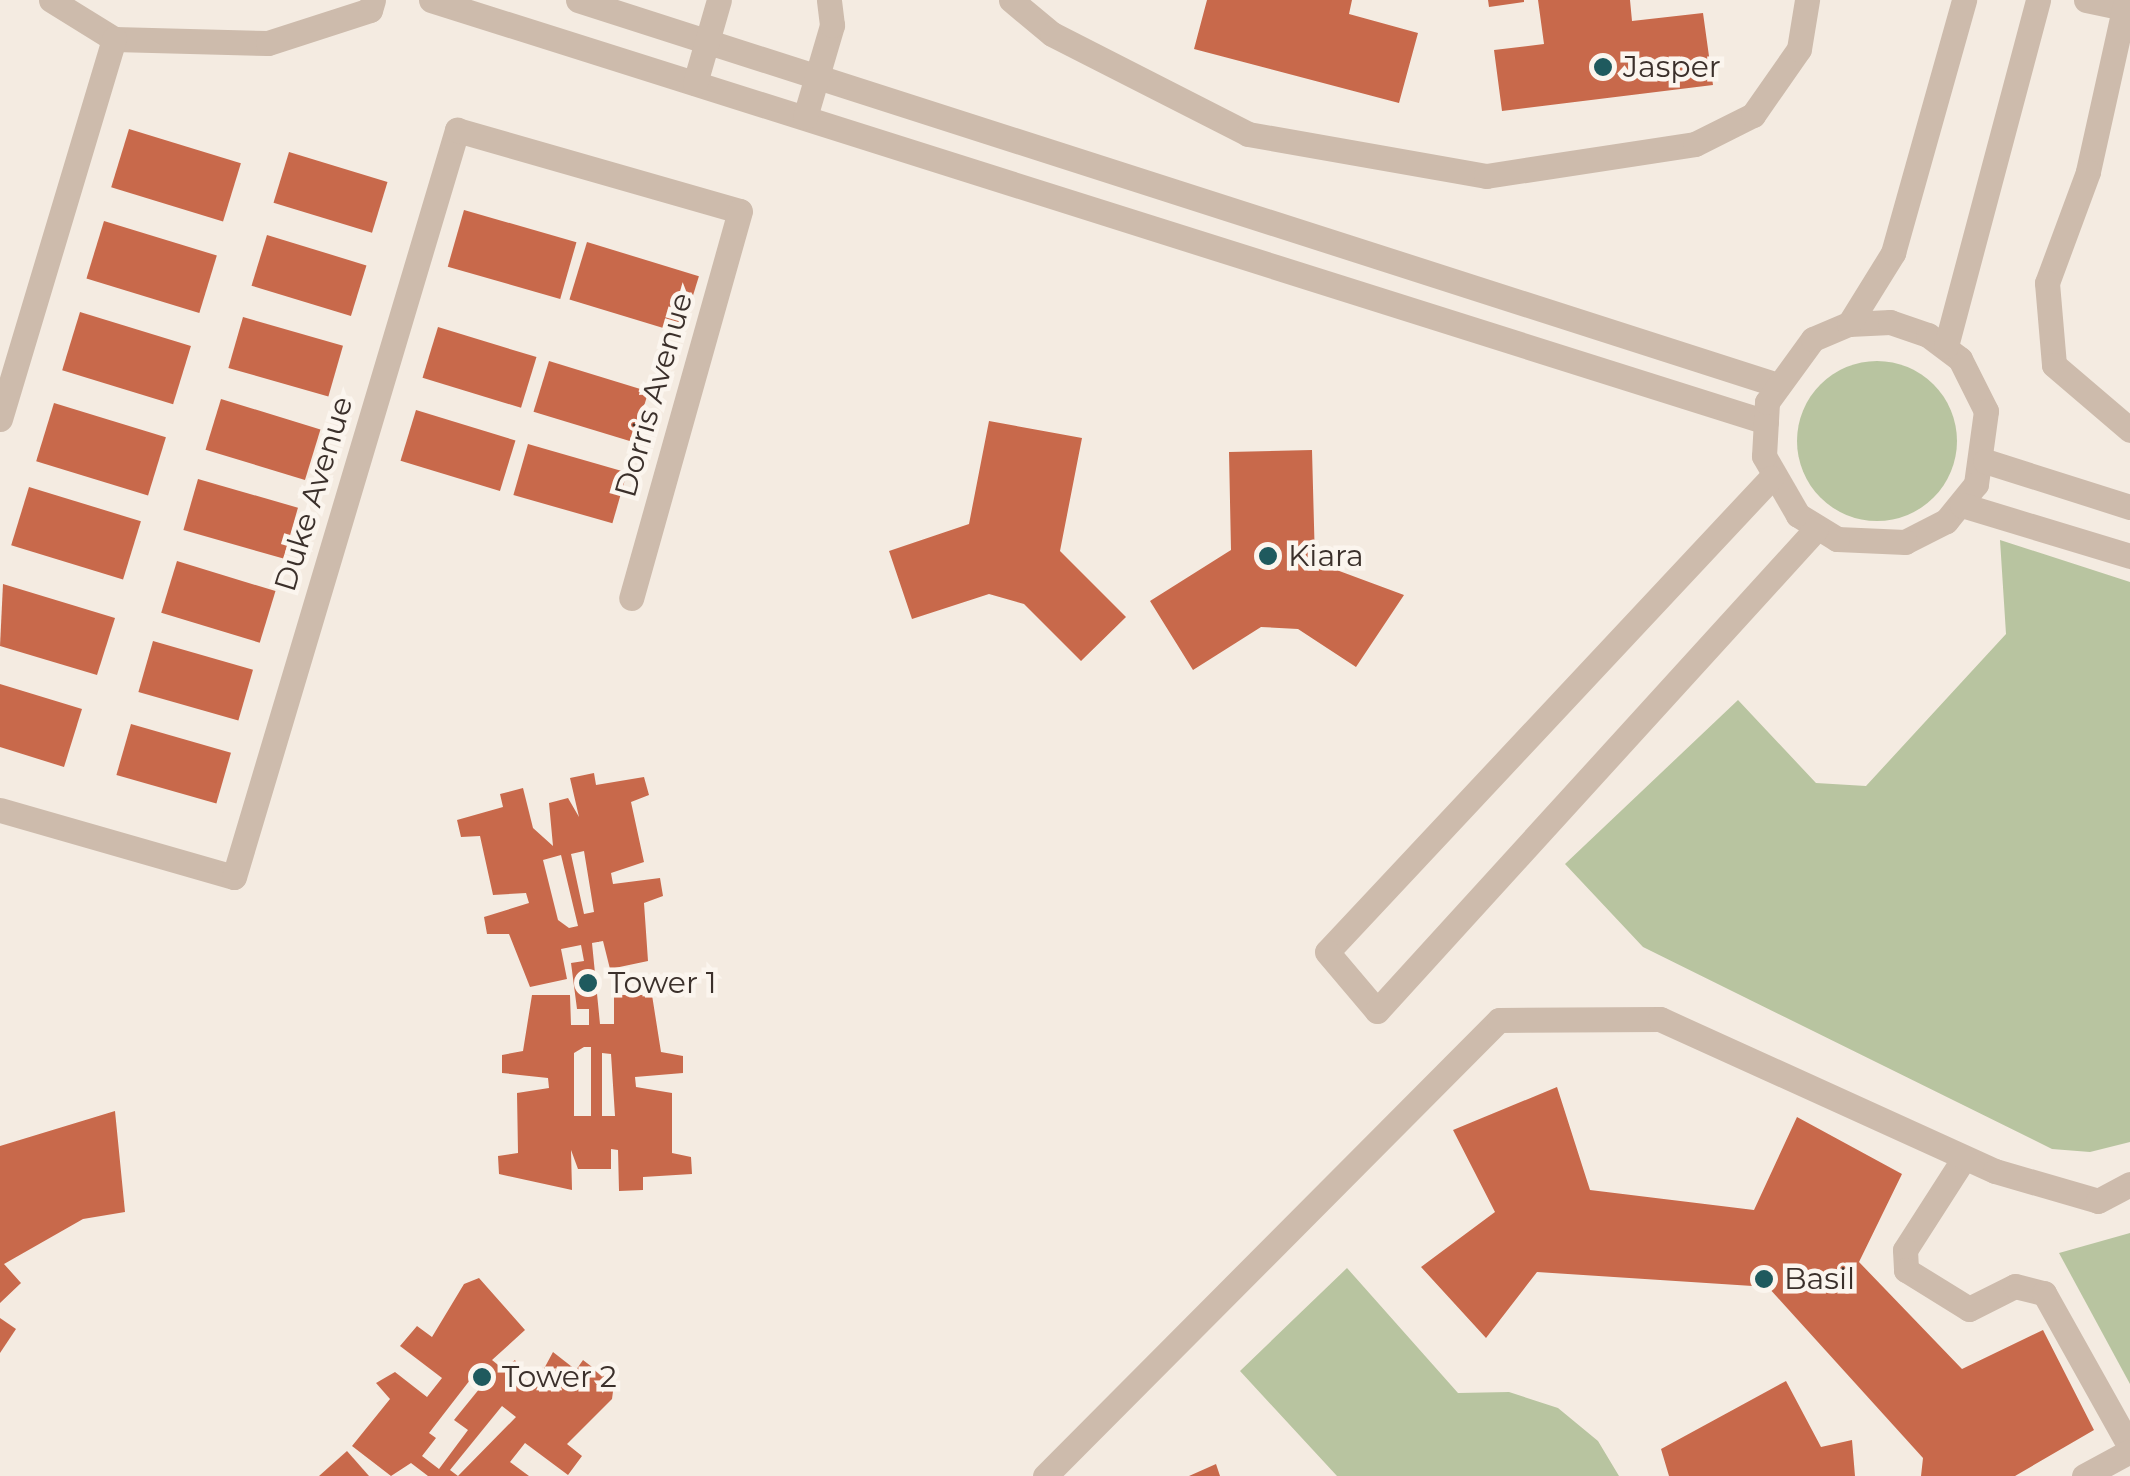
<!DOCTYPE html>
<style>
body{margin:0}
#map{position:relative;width:2130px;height:1476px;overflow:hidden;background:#f4ebe1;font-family:Montserrat,sans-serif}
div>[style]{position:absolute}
.green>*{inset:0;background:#b8c4a0}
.round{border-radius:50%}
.building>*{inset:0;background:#c8694b;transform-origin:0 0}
.minor>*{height:25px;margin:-12.5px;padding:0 12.5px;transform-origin:12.5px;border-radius:12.5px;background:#cdbbac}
.dots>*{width:28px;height:28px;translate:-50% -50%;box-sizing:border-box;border:5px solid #fbf5ee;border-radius:50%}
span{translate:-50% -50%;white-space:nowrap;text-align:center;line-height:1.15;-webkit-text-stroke:9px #fbf5ee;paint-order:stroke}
.poi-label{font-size:30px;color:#3b302b}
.left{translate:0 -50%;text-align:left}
.street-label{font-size:30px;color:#3b302b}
</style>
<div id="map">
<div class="green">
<i class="round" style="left:1797px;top:361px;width:160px;height:160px"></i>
<i style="clip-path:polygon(2000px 540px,2130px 582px,2130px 1142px,2090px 1152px,2052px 1149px,1643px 947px,1565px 864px,1738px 700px,1816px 783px,1866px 786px,2006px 634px)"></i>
<i style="clip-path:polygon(2130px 1233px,2130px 1384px,2059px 1253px)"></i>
<i style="clip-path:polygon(1347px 1268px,1458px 1393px,1509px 1392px,1558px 1408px,1598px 1441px,1619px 1476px,1337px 1476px,1240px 1371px)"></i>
</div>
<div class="building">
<i style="clip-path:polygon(1207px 0,1352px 0,1349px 14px,1418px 33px,1399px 103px,1194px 49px)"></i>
<i style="clip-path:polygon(1488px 0,1524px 0,1524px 2px,1489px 7px)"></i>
<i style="clip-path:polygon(1538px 0,1630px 0,1632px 21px,1703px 13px,1713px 85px,1502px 111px,1494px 50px,1544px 44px)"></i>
<i style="left:129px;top:129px;width:117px;height:61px;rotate:17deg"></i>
<i style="left:289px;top:152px;width:103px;height:53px;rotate:17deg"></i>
<i style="left:464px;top:210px;width:117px;height:59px;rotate:16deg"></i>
<i style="left:104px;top:221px;width:118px;height:60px;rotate:17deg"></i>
<i style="left:267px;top:235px;width:104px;height:53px;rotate:17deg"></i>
<i style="left:587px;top:242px;width:117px;height:60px;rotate:17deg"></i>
<i style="left:80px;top:312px;width:116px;height:61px;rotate:17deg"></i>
<i style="left:243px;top:317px;width:104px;height:53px;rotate:16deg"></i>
<i style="left:438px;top:327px;width:103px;height:53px;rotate:17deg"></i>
<i style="left:549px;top:361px;width:104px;height:53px;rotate:17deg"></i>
<i style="left:221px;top:399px;width:104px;height:53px;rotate:17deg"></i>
<i style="left:54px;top:403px;width:117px;height:61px;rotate:17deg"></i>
<i style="left:416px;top:410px;width:104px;height:53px;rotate:17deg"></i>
<i style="clip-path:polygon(989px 421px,1082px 438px,1060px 551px,1126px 617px,1081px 661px,1024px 604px,989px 594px,912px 619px,889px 551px,969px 524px)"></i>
<i style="left:528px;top:444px;width:103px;height:53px;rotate:16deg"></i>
<i style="clip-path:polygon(1312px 450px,1315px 562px,1404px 595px,1356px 667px,1298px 629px,1261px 627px,1193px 670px,1150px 601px,1231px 550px,1229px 452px)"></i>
<i style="left:198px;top:479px;width:104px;height:53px;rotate:16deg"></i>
<i style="left:29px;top:487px;width:117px;height:61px;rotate:17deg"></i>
<i style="left:177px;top:561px;width:103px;height:54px;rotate:17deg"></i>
<i style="clip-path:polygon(3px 584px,115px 618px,97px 675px,0 646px)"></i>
<i style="left:153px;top:641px;width:104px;height:53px;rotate:16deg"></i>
<i style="clip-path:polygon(0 684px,82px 709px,64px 767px,0 747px)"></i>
<i style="left:131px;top:724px;width:104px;height:53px;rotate:16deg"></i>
<i style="clip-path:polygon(evenodd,594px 773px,596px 785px,644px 777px,649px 795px,631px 802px,644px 862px,611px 873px,613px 884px,660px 878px,663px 896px,644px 903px,648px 961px,610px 969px,603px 941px,592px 943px,600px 1024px,614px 1024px,614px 995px,652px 995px,661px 1052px,683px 1056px,683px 1073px,635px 1077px,636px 1087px,672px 1093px,672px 1153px,691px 1157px,692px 1174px,643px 1177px,643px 1190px,619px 1191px,618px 1150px,611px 1149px,611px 1169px,578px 1169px,571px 1150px,572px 1190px,499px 1174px,498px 1156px,518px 1153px,517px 1093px,549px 1088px,548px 1078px,502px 1073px,502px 1055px,523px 1051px,532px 995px,570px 995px,571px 1025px,589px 1025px,589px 1009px,577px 1009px,571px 963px,584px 961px,581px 945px,561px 949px,567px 979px,530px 987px,509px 934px,487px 934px,484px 917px,529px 903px,526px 893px,493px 895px,480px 836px,461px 837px,457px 820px,503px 807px,500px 794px,523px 788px,533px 828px,553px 846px,549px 803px,568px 798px,579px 817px,570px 778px,594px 773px,584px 851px,594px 912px,584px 914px,571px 854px,584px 851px,594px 773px,561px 855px,578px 926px,569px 928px,558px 920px,543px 860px,561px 855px,594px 773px,584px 1047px,591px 1047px,591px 1116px,574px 1116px,574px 1053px,584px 1047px,594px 773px,602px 1053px,611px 1054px,615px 1116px,602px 1116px,602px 1053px)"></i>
<i style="clip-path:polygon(1557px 1087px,1590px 1190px,1754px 1210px,1797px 1117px,1902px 1174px,1859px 1262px,1962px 1369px,2043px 1330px,2094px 1430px,2015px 1476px,1921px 1476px,1923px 1458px,1768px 1287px,1537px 1272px,1486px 1338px,1421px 1267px,1495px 1212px,1453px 1130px)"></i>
<i style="clip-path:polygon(115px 1111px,125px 1212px,83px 1219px,4px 1264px,21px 1283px,0 1303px,0 1146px)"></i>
<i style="clip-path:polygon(evenodd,479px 1278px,525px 1330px,492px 1360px,503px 1369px,515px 1360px,532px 1391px,553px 1352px,576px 1370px,583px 1360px,614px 1384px,612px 1399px,567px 1444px,582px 1456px,568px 1475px,525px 1443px,510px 1462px,529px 1476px,458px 1476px,516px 1417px,502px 1406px,450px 1470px,458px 1476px,428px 1476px,411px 1463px,391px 1476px,352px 1446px,390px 1399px,376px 1383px,395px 1372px,427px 1397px,442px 1378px,400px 1346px,417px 1326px,432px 1337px,464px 1284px,479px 1278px,470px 1380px,480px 1388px,454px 1420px,468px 1430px,439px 1469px,422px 1456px,436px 1438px,429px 1433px,470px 1380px)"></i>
<i style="clip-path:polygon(0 1318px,16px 1329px,0 1353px)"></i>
<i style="clip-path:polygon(1786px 1381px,1821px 1447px,1852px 1440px,1855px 1476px,1669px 1476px,1661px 1449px)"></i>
<i style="clip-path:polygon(347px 1451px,369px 1476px,319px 1476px)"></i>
<i style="clip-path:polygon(1216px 1464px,1220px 1476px,1189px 1476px)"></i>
</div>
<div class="minor">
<i style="left:51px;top:0;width:74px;rotate:31.8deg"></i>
<i style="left:114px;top:39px;width:154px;rotate:1.5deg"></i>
<i style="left:268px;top:43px;width:107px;rotate:-17.9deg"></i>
<i style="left:370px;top:10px;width:10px;rotate:-73deg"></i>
<i style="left:431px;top:0;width:1400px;rotate:17.54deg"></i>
<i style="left:578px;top:0;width:1257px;rotate:17.79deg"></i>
<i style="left:1011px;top:0;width:53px;rotate:39.7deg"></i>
<i style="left:1052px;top:34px;width:220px;rotate:27deg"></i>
<i style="left:1248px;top:134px;width:242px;rotate:10deg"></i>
<i style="left:1486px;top:176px;width:211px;rotate:-8.7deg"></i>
<i style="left:1695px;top:144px;width:65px;rotate:-26.6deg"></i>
<i style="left:1753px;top:115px;width:80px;rotate:-55.1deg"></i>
<i style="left:1799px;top:49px;width:50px;rotate:-80.7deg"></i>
<i style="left:2086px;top:0;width:39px;rotate:12deg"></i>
<i style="left:2126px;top:0;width:176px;rotate:102.5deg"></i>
<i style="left:2088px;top:172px;width:118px;rotate:110.3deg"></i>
<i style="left:2047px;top:283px;width:82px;rotate:85.1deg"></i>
<i style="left:2054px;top:365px;width:100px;rotate:40.5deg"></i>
<i style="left:695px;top:83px;width:86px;rotate:-73.9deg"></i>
<i style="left:805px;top:117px;width:96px;rotate:-73.6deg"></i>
<i style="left:832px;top:25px;width:25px;rotate:-97deg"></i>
<i style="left:1849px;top:324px;width:41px;rotate:-2.8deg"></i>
<i style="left:1890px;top:322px;width:40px;rotate:18.9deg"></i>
<i style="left:1928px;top:335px;width:40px;rotate:37deg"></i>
<i style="left:1960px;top:359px;width:58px;rotate:63.4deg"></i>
<i style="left:1986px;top:411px;width:74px;rotate:97.8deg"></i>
<i style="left:1976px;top:484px;width:48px;rotate:129deg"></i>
<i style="left:1946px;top:521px;width:46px;rotate:152.9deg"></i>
<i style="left:1905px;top:542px;width:68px;rotate:-177.5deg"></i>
<i style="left:1837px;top:539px;width:46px;rotate:-148.4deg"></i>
<i style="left:1798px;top:515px;width:68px;rotate:-120deg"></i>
<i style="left:1764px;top:456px;width:54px;rotate:-86.8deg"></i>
<i style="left:1767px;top:402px;width:78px;rotate:-53.9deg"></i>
<i style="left:1813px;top:339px;width:39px;rotate:-23deg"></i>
<i style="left:1849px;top:324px;width:84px;rotate:-58.2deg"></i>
<i style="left:1893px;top:253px;width:263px;rotate:-74.3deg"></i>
<i style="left:1946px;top:346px;width:358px;rotate:-75.1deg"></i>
<i style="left:0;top:419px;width:397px;rotate:-73.3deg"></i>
<i style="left:1985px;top:461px;width:152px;rotate:17.6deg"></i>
<i style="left:1771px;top:478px;width:649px;rotate:133.13deg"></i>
<i style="left:1327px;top:952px;width:77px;rotate:49.7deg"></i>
<i style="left:1377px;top:1011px;width:652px;rotate:-47.67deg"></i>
<i style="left:1962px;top:505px;width:176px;rotate:16.9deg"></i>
<i style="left:0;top:810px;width:243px;rotate:16deg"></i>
<i style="left:234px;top:877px;width:780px;rotate:-73.38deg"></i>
<i style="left:457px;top:130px;width:294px;rotate:16deg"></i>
<i style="left:740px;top:211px;width:402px;rotate:105.7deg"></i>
<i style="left:1964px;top:1158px;width:109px;rotate:122.7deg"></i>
<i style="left:1905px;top:1250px;width:20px;rotate:87deg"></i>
<i style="left:1906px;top:1270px;width:74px;rotate:31.8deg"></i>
<i style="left:1969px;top:1309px;width:51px;rotate:-26.6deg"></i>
<i style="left:2015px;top:1286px;width:30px;rotate:14deg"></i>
<i style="left:2044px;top:1293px;width:176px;rotate:60.8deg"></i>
<i style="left:1045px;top:1476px;width:643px;rotate:-45.13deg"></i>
<i style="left:1499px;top:1020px;width:161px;rotate:-0.4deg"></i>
<i style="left:1660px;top:1019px;width:368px;rotate:24.4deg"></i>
<i style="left:1995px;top:1171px;width:107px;rotate:16.2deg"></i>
<i style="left:2098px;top:1201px;width:36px;rotate:-28deg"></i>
<i style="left:2084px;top:1476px;width:52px;rotate:-28.5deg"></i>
</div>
<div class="dots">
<i style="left:1603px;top:67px;background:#1f5a5e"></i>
<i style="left:1268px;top:556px;background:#1f5a5e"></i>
<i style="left:588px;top:983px;background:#1f5a5e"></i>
<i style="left:1764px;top:1279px;background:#1f5a5e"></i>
<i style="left:482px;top:1377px;background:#1f5a5e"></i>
</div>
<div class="poi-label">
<span class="left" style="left:1623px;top:67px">Jasper</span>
<span class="left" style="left:1288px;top:556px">Kiara</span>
<span class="left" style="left:608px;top:983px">Tower 1</span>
<span class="left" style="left:1784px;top:1279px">Basil</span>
<span class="left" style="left:502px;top:1377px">Tower 2</span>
</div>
<div class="street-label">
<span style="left:654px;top:395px;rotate:-74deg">Dorris Avenue</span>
<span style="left:314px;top:494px;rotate:-73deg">Duke Avenue</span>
</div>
</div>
